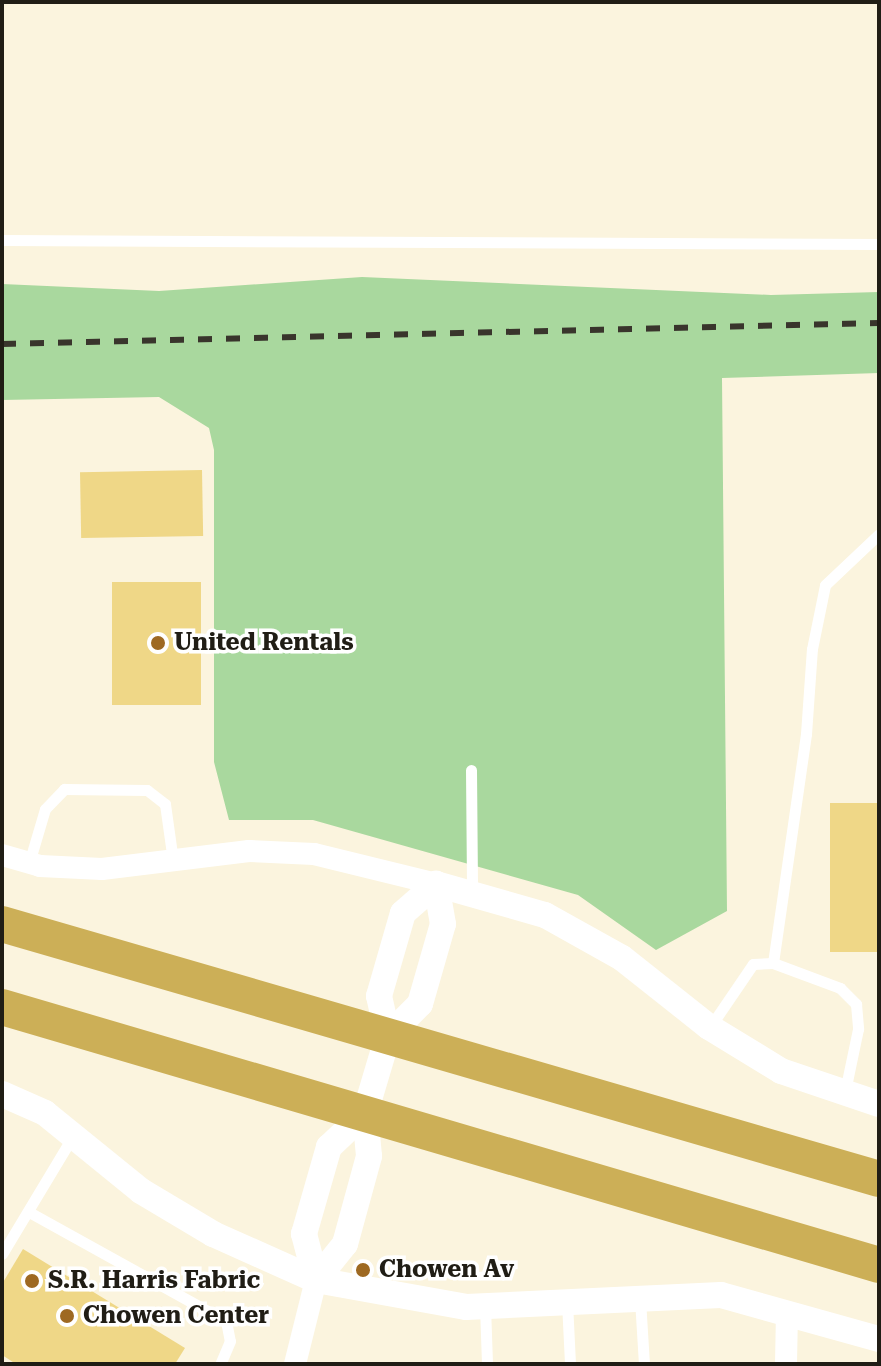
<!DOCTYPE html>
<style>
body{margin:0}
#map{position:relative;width:881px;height:1366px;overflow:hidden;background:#fbf4de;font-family:"Roboto Serif",serif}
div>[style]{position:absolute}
.green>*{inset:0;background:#a9d89e}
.building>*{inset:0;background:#efd787;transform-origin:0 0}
.service>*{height:11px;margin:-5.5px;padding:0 5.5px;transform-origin:5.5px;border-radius:5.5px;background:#fff}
.minor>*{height:22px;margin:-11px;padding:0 11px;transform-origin:11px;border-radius:11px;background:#fff}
.tertiary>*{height:26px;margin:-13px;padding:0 13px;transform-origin:13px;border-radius:13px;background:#fff}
.trunk>*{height:36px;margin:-18px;padding:0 18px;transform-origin:18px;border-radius:18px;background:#ccaf57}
.rail>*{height:6px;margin-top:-3px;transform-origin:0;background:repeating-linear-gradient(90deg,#39352c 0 14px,transparent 0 28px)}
.dots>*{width:22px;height:22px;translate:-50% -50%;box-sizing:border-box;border:4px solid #fff;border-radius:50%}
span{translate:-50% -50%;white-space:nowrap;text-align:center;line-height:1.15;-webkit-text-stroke:7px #fff;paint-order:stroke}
.poi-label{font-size:24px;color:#201d15;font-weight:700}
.left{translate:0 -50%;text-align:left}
.frame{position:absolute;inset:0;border:4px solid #201d15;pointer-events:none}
</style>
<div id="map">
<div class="green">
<i style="clip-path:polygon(362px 277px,771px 295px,879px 292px,879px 373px,722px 378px,727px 911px,656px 950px,578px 895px,313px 820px,229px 820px,214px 762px,214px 450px,209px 428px,159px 397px,2px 400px,2px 284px,159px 291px)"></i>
</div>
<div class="building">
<i style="left:202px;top:470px;width:66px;height:122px;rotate:89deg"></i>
<i style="left:112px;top:582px;width:89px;height:123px"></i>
<i style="left:879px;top:803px;width:149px;height:49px;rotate:90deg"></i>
<i style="clip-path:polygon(23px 1249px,185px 1348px,175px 1364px,16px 1364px,2px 1355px,2px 1284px)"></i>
</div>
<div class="service">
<i style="left:2px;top:240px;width:877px;rotate:0.26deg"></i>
<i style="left:471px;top:770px;width:124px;rotate:89.5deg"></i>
<i style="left:29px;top:863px;width:56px;rotate:-73.5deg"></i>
<i style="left:45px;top:809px;width:28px;rotate:-46deg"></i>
<i style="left:64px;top:789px;width:83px;rotate:0.7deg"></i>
<i style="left:147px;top:790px;width:23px;rotate:38deg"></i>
<i style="left:165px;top:804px;width:58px;rotate:82deg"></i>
<i style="left:773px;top:963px;width:231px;rotate:-81.8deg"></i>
<i style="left:806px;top:734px;width:85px;rotate:-86deg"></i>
<i style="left:812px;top:649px;width:65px;rotate:-78.5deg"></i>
<i style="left:825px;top:585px;width:74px;rotate:-43.4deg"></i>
<i style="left:710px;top:1027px;width:76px;rotate:-55.7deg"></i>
<i style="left:753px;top:964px;width:20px;rotate:-3deg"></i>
<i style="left:773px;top:963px;width:72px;rotate:20.5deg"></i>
<i style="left:840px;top:988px;width:23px;rotate:45deg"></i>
<i style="left:856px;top:1004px;width:25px;rotate:85deg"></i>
<i style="left:858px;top:1029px;width:63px;rotate:101.8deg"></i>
<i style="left:29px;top:1212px;width:225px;rotate:29deg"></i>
<i style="left:226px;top:1321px;width:20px;rotate:79deg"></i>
<i style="left:230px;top:1341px;width:25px;rotate:113deg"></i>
<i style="left:2px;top:1254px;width:138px;rotate:-59deg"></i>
<i style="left:640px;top:1299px;width:65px;rotate:86.5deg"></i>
<i style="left:567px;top:1302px;width:62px;rotate:87.2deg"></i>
<i style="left:485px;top:1306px;width:58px;rotate:88deg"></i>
</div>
<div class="minor">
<i style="left:2px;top:855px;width:40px;rotate:16deg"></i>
<i style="left:40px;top:866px;width:62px;rotate:2.8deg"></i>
<i style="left:102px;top:869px;width:148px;rotate:-7deg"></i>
<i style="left:249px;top:851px;width:65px;rotate:2.6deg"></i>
<i style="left:314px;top:854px;width:126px;rotate:13.8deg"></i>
<i style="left:295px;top:1364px;width:87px;rotate:-76deg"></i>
<i style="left:786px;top:1364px;width:50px;rotate:-88.9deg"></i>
</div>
<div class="tertiary">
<i style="left:436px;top:884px;width:113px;rotate:15.9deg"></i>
<i style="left:545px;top:915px;width:88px;rotate:29.2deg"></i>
<i style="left:622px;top:958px;width:111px;rotate:38.4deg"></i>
<i style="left:709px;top:1027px;width:84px;rotate:31.4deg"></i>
<i style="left:781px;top:1071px;width:103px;rotate:18.6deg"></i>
<i style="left:388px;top:1036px;width:41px;rotate:-102.7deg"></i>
<i style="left:379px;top:996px;width:86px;rotate:-73.9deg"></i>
<i style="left:403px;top:913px;width:44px;rotate:-41.3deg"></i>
<i style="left:2px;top:1094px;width:47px;rotate:23.8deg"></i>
<i style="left:45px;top:1113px;width:124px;rotate:39.1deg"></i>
<i style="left:141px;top:1191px;width:84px;rotate:30.8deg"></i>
<i style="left:213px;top:1234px;width:113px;rotate:24.1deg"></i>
<i style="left:316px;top:1280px;width:152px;rotate:10.2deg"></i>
<i style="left:466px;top:1307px;width:255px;rotate:-2.7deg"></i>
<i style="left:721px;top:1295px;width:164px;rotate:15.6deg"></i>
<i style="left:316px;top:1280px;width:46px;rotate:-51.1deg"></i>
<i style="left:345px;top:1244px;width:91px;rotate:-74.7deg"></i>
<i style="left:369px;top:1156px;width:43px;rotate:-95.3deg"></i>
<i style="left:365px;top:1113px;width:80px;rotate:-73.4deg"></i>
<i style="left:388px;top:1036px;width:45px;rotate:-45deg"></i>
<i style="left:420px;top:1004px;width:83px;rotate:-74deg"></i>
<i style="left:443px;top:924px;width:41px;rotate:-99.9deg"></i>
<i style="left:316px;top:1280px;width:48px;rotate:-104.6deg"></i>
<i style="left:304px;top:1234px;width:91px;rotate:-74deg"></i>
<i style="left:329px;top:1147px;width:50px;rotate:-43.4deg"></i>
</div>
<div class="trunk">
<i style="left:2px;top:924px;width:913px;rotate:16.21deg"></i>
<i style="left:2px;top:1007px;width:914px;rotate:16.39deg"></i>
</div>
<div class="rail">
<i style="left:2px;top:344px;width:877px;rotate:-1.37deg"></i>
</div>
<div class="dots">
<i style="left:158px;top:643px;background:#9e6922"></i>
<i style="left:363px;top:1270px;background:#9e6922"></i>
<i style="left:32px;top:1281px;background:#9e6922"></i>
<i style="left:67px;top:1316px;background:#9e6922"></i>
</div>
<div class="poi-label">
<span class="left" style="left:174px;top:643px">United Rentals</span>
<span class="left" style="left:379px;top:1270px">Chowen Av</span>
<span class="left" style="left:48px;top:1281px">S.R. Harris Fabric</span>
<span class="left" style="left:83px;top:1316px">Chowen Center</span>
</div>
<div class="frame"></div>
</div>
